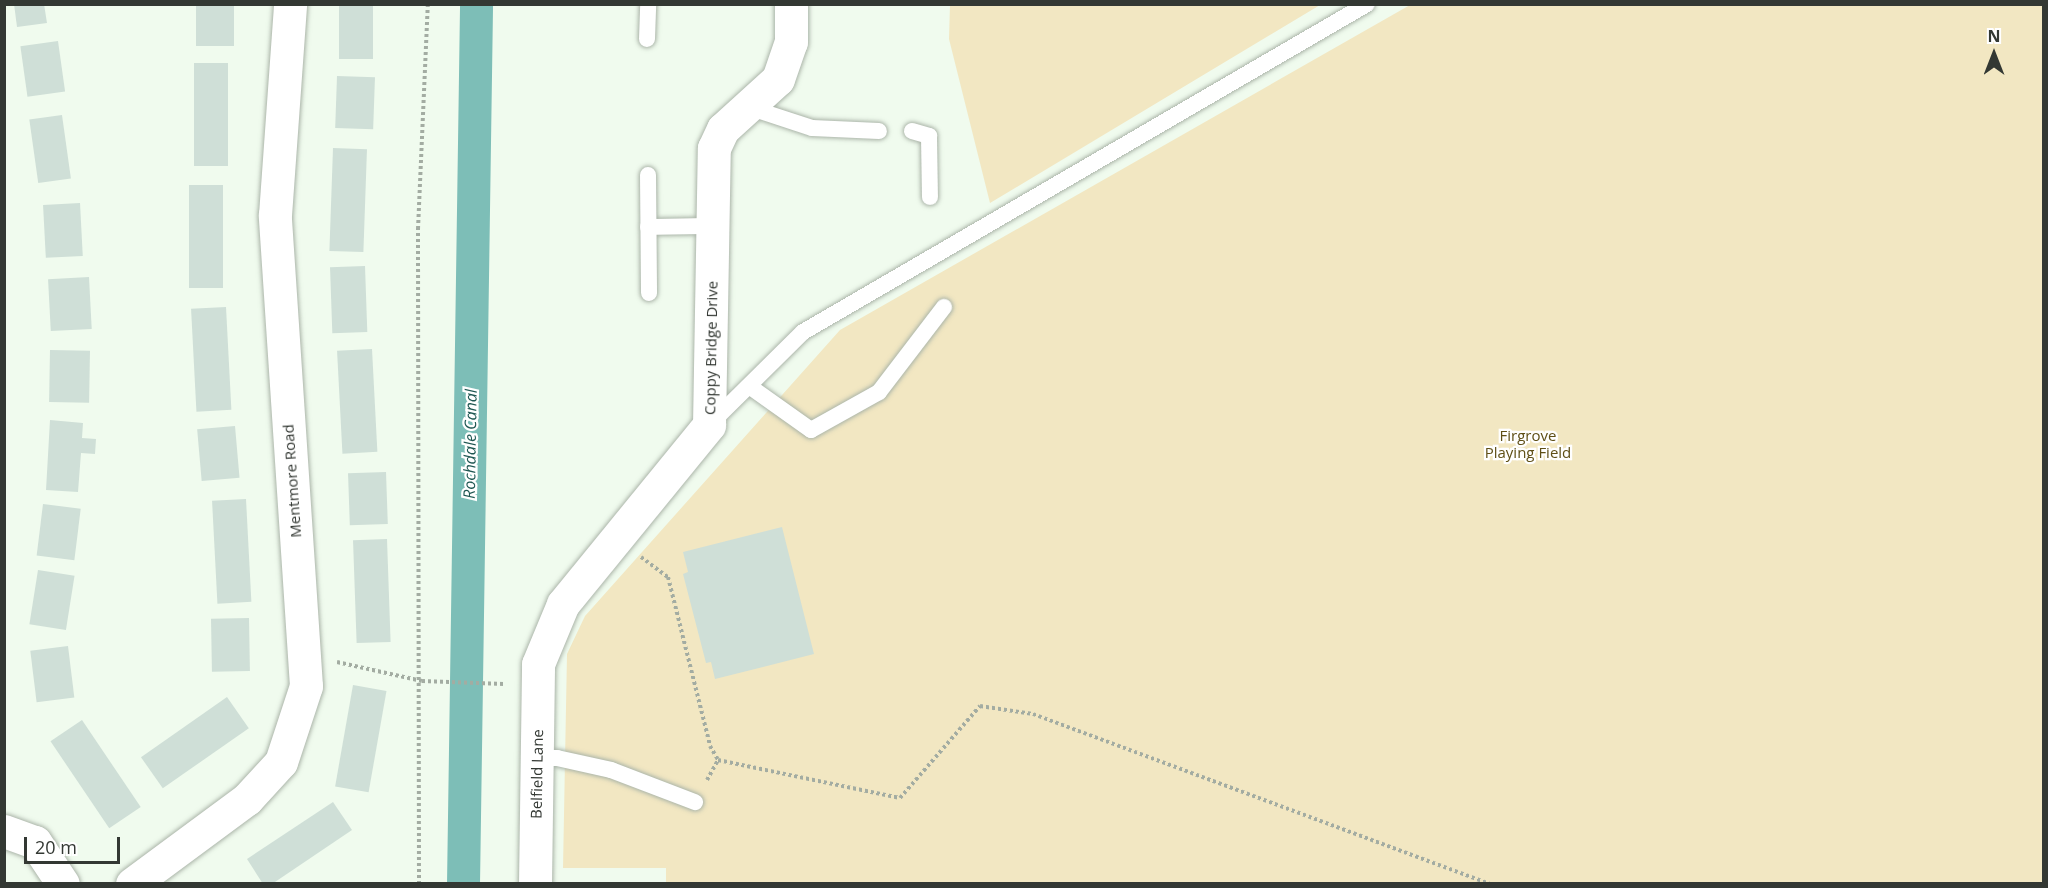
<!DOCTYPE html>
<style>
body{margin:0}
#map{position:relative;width:2048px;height:888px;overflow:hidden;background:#f0fbee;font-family:"Open Sans",sans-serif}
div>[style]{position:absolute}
.green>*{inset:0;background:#f2e7c2}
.canal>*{height:33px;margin:-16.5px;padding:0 16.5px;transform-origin:16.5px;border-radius:16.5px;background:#7dbeb7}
.building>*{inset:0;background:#cfdfd7;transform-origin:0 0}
.path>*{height:4px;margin-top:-2px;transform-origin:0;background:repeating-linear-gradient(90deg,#a3aca2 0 3px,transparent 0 6px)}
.roads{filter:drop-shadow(0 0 2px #abb5a9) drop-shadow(0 0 2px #abb5a9)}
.lane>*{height:16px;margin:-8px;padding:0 8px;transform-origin:8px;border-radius:8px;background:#fff}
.street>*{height:33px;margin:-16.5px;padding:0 16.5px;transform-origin:16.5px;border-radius:16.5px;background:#fff}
span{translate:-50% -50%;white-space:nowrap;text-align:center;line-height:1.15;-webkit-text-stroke:4.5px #fff;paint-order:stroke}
.street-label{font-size:15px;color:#333833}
.park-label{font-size:15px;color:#5f4f16}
.water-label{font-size:16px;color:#1f5752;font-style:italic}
.frame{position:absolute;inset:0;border:6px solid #333833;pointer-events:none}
.north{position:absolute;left:1964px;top:24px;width:60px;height:60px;-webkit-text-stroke:4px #fff;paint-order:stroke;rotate:0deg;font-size:16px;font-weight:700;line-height:24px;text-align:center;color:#333833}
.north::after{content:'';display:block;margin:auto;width:21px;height:27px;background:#333833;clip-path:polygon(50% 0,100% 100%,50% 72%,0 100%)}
.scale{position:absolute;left:24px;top:837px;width:96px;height:27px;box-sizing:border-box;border:3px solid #333833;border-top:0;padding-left:8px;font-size:18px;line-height:21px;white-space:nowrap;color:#333833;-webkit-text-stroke:4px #fff;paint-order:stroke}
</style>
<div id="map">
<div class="green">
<i style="clip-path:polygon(950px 5px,950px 4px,1320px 5px,990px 203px,949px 39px)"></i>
<i style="clip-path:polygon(1410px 5px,2043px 5px,2043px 883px,666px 884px,666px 868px,563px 868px,567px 654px,585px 616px,840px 330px)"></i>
</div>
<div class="canal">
<i style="left:463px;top:884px;width:880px;rotate:-89.15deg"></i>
</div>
<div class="building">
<i style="clip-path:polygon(14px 4px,44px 4px,47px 23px,17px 27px)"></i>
<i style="left:196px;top:4px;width:38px;height:42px"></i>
<i style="left:339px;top:4px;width:34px;height:55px"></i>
<i style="left:58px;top:41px;width:51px;height:38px;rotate:82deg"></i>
<i style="left:194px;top:63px;width:34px;height:103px"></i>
<i style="left:337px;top:76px;width:38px;height:52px;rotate:2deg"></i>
<i style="left:62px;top:115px;width:64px;height:33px;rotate:82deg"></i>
<i style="left:333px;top:148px;width:34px;height:103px;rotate:2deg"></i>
<i style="left:189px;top:185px;width:34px;height:103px"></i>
<i style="left:80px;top:203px;width:53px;height:37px;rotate:87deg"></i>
<i style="left:365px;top:266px;width:66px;height:35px;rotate:88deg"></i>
<i style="left:89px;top:277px;width:52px;height:41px;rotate:87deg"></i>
<i style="left:226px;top:307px;width:103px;height:35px;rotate:87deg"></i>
<i style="left:372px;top:349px;width:103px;height:35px;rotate:87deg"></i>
<i style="left:50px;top:350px;width:40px;height:52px;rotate:1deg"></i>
<i style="clip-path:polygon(50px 420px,83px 423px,82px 438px,96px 439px,95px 454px,81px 453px,78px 492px,46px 490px)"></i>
<i style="left:235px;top:426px;width:52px;height:38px;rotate:85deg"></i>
<i style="left:386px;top:472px;width:52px;height:38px;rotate:88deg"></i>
<i style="left:246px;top:499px;width:103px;height:34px;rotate:87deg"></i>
<i style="left:43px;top:504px;width:38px;height:52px;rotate:7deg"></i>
<i style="clip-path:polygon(782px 527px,814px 654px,715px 679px,711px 662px,706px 663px,683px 574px,688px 572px,683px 552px)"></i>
<i style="left:387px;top:539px;width:103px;height:34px;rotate:88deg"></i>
<i style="left:38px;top:570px;width:37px;height:55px;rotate:9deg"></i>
<i style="left:249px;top:618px;width:53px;height:38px;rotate:89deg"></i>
<i style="left:68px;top:646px;width:52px;height:38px;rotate:83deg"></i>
<i style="left:353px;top:685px;width:34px;height:103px;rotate:10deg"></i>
<i style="left:227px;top:697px;width:38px;height:105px;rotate:55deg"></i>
<i style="left:82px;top:720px;width:105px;height:38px;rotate:56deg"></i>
<i style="clip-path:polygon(333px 802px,352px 830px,272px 884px,263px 884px,247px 859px)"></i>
</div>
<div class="path">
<i style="left:641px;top:557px;width:34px;rotate:37deg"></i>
<i style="left:668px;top:577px;width:174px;rotate:76deg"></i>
<i style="left:710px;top:746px;width:16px;rotate:60deg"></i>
<i style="left:337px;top:662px;width:87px;rotate:12.6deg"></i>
<i style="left:422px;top:681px;width:82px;rotate:2.1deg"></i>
<i style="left:707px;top:780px;width:23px;rotate:-61deg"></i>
<i style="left:718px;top:760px;width:186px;rotate:11.8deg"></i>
<i style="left:900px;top:798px;width:122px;rotate:-49deg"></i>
<i style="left:980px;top:706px;width:54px;rotate:8.6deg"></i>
<i style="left:1033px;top:714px;width:488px;rotate:20.4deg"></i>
<i style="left:419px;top:884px;width:655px;rotate:-90.09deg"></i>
<i style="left:418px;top:229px;width:225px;rotate:-87.5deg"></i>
</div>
<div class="roads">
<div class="lane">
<i style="left:647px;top:39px;width:35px;rotate:-88deg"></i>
<i style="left:748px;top:107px;width:67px;rotate:18.2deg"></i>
<i style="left:812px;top:128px;width:67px;rotate:2.6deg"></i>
<i style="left:912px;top:131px;width:18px;rotate:16deg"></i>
<i style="left:929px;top:136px;width:61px;rotate:89.1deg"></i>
<i style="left:648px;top:175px;width:118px;rotate:89.5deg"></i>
<i style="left:648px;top:227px;width:65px;rotate:-0.9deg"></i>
<i style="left:749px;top:386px;width:76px;rotate:35.4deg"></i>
<i style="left:811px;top:430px;width:78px;rotate:-29.2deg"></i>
<i style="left:879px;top:392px;width:107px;rotate:-52.6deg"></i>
<i style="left:711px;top:423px;width:129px;rotate:-44.7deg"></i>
<i style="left:803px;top:332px;width:652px;rotate:-30.18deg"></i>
<i style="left:537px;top:758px;width:20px"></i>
<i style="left:557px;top:758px;width:55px;rotate:12.5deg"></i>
<i style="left:611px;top:770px;width:90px;rotate:20.9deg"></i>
</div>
<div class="street">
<i style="left:4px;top:831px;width:33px;rotate:20deg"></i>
<i style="left:35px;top:842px;width:50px;rotate:56.3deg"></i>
<i style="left:132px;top:884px;width:143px;rotate:-36.5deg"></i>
<i style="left:247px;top:799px;width:50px;rotate:-47.4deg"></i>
<i style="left:281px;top:762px;width:80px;rotate:-71.8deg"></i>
<i style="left:306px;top:686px;width:472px;rotate:-93.8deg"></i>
<i style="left:275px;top:215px;width:212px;rotate:-85.9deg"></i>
<i style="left:535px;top:884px;width:220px;rotate:-89.2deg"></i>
<i style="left:538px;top:664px;width:65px;rotate:-67.4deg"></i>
<i style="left:563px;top:604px;width:231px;rotate:-50.8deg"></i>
<i style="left:709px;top:425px;width:277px;rotate:-89deg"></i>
<i style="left:714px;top:148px;width:21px;rotate:-65deg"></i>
<i style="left:723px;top:129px;width:74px;rotate:-42.3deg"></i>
<i style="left:778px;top:79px;width:39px;rotate:-71deg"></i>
<i style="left:791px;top:42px;width:38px;rotate:-90deg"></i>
</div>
</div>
<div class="street-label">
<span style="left:711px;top:348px;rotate:-89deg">Coppy Bridge Drive</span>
<span style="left:292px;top:481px;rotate:-94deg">Mentmore Road</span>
<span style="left:537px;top:774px;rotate:-89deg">Belfield Lane</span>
</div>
<div class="park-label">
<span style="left:1528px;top:444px">Firgrove<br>Playing Field</span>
</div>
<div class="water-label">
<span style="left:470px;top:444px;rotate:-89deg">Rochdale Canal</span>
</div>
<div class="frame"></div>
<div class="north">N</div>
<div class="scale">20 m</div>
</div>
